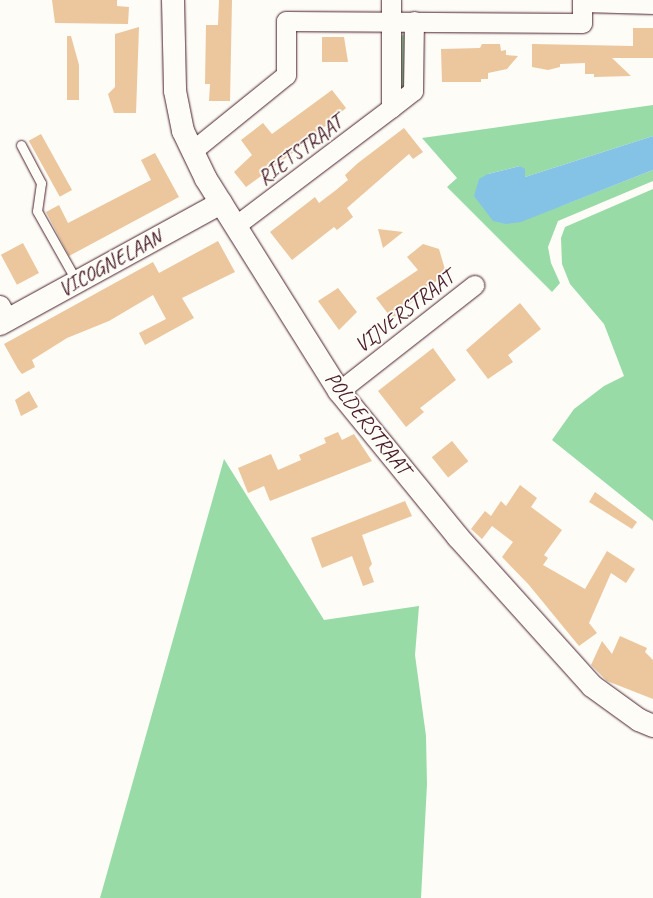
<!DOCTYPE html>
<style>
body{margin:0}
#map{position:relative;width:653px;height:898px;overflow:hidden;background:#fdfcf7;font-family:Caveat,sans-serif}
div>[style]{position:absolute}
.green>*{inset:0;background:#98dba7}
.water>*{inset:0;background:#84c3e5}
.building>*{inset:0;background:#ecc69c;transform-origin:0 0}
.roads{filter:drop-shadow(0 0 1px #4a1f2b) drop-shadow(0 0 1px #4a1f2b)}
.service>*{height:9px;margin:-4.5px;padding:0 4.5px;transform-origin:4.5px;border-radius:4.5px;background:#fdfcf7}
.minor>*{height:19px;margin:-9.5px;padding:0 9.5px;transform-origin:9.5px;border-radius:9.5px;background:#fdfcf7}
.tertiary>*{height:22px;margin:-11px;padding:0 11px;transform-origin:11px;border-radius:11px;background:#fdfcf7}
span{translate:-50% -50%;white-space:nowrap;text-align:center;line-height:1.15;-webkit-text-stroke:4px #fdfcf7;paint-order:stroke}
.street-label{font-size:21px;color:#4a1f2b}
</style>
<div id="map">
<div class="green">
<i style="clip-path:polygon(406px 33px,404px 90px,400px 89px,399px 37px)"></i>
<i style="clip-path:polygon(653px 105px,653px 136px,525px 177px,520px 166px,488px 174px,561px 206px,653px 170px,653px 181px,558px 221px,548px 247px,551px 263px,560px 283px,552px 292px,447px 187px,457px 178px,422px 138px)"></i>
<i style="clip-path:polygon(653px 189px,653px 521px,552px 440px,574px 409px,604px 386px,624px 376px,604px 324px,570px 284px,562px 264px,561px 238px,565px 227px)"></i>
<i style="clip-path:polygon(224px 459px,324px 620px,419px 606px,415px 655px,426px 736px,427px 784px,421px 898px,100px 898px)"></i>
</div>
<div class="water">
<i style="clip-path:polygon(653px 136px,653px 170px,521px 222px,506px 224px,493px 221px,474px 196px,479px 179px,488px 174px,520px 166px,525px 169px,525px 177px)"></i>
</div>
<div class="building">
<i style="clip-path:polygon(52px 0,117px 0,117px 6px,129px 7px,128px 24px,55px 23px)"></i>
<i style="clip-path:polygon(219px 0,232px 0,230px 101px,209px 101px,210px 84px,205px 84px,206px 25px,218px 25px)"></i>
<i style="clip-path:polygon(139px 27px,136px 113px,114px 113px,108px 94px,115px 87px,115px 34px)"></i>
<i style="clip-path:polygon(633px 28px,653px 28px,653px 58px,612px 58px,631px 76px,594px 77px,594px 74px,585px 74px,585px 63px,560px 64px,560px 67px,548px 70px,532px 67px,532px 44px,633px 46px)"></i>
<i style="clip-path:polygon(67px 36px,71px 36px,79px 65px,79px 100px,67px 100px)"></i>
<i style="clip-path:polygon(322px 37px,344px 37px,348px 62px,322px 62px)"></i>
<i style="clip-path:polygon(482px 44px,500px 44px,501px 51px,506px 50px,506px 55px,518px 56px,507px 69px,488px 73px,488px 79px,481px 79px,481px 82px,442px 82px,441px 49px,480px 48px)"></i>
<i style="clip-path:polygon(332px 90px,346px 108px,306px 143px,246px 187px,234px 172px,252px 155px,241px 140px,263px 123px,272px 134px)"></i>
<i style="clip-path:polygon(404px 128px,423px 152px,413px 159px,409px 154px,347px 208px,353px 217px,337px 230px,334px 227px,292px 260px,270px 232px,315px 197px,319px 203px,336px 190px,348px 180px,345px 175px,358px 163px)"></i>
<i style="left:41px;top:134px;width:64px;height:14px;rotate:61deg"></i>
<i style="clip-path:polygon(155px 153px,179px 197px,69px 256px,46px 212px,59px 205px,68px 223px,151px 180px,141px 160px)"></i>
<i style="clip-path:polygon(378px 229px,403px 232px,383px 248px)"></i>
<i style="clip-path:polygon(218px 241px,235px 272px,182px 298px,194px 318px,145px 345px,139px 333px,166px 319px,153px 295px,109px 321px,67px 338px,32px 360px,35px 367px,22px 374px,18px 369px,4px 344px,153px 262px,159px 273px)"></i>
<i style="left:23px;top:243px;width:34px;height:25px;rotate:62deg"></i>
<i style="clip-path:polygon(423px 244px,439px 249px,446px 273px,392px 319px,376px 298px,418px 270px,407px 257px)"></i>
<i style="clip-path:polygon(338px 288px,357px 312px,339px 330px,318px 301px)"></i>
<i style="clip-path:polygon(520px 303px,541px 329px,508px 355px,513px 362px,488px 379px,466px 350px)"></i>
<i style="clip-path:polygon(433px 348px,456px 380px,420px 408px,424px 412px,406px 427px,378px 391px)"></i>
<i style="clip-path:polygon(29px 391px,38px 407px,21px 416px,15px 400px)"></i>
<i style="clip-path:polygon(338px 432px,342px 440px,354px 434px,372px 461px,270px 501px,264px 486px,248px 493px,238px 468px,271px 454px,278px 470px,301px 460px,299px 455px,326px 443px,324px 438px)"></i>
<i style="left:452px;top:441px;width:26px;height:26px;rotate:51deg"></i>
<i style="clip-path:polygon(520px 485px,537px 498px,531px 507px,562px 530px,544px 555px,548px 558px,543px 565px,585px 589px,607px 551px,635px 569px,626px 583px,611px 573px,589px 623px,597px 633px,579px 646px,529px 585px,502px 557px,513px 542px,492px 526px,482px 539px,471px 529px,485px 511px,491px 516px,501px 501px,506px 506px)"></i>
<i style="clip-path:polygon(595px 492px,637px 522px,632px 529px,589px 502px)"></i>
<i style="clip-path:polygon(405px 501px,412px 516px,362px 535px,372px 564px,369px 568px,374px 582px,363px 586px,352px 556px,322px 568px,311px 538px)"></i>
<i style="clip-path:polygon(620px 636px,647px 648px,645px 652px,653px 660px,653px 699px,607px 681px,591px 665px,602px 641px,612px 654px)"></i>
</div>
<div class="roads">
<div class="service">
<i style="left:21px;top:145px;width:43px;rotate:62.2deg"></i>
<i style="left:41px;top:183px;width:28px;rotate:98deg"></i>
<i style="left:37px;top:211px;width:81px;rotate:60.6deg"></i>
</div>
<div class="minor">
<i style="left:582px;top:2px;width:71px;rotate:1.6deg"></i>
<i style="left:391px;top:108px;width:28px;rotate:-38deg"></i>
<i style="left:413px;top:91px;width:70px;rotate:-89.2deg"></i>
<i style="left:192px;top:151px;width:121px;rotate:-39deg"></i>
<i style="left:286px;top:75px;width:54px;rotate:-90deg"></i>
<i style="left:286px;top:21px;width:296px;rotate:0.4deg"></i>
<i style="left:582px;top:23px;width:23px;rotate:-90deg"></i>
<i style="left:235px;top:226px;width:196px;rotate:-37.1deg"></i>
<i style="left:391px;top:108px;width:108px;rotate:-90deg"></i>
<i style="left:0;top:305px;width:17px;rotate:62deg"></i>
<i style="left:339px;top:391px;width:172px;rotate:-38.1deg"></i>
</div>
<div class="tertiary">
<i style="left:173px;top:0;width:91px;rotate:88.7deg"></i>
<i style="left:175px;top:91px;width:41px;rotate:78.7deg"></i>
<i style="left:183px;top:131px;width:53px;rotate:64.4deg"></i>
<i style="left:206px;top:179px;width:250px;rotate:57.9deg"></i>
<i style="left:339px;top:391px;width:188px;rotate:50.8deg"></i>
<i style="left:458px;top:537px;width:200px;rotate:48deg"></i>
<i style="left:592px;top:686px;width:58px;rotate:35.9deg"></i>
<i style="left:639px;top:720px;width:15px;rotate:23deg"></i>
<i style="left:0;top:324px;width:252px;rotate:-28.7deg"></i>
</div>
</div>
<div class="street-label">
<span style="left:300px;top:150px;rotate:-37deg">RIETSTRAAT</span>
<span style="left:110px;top:263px;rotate:-29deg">VICOGNELAAN</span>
<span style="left:404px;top:311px;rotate:-38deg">VIJVERSTRAAT</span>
<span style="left:368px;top:423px;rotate:52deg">POLDERSTRAAT</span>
</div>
</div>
